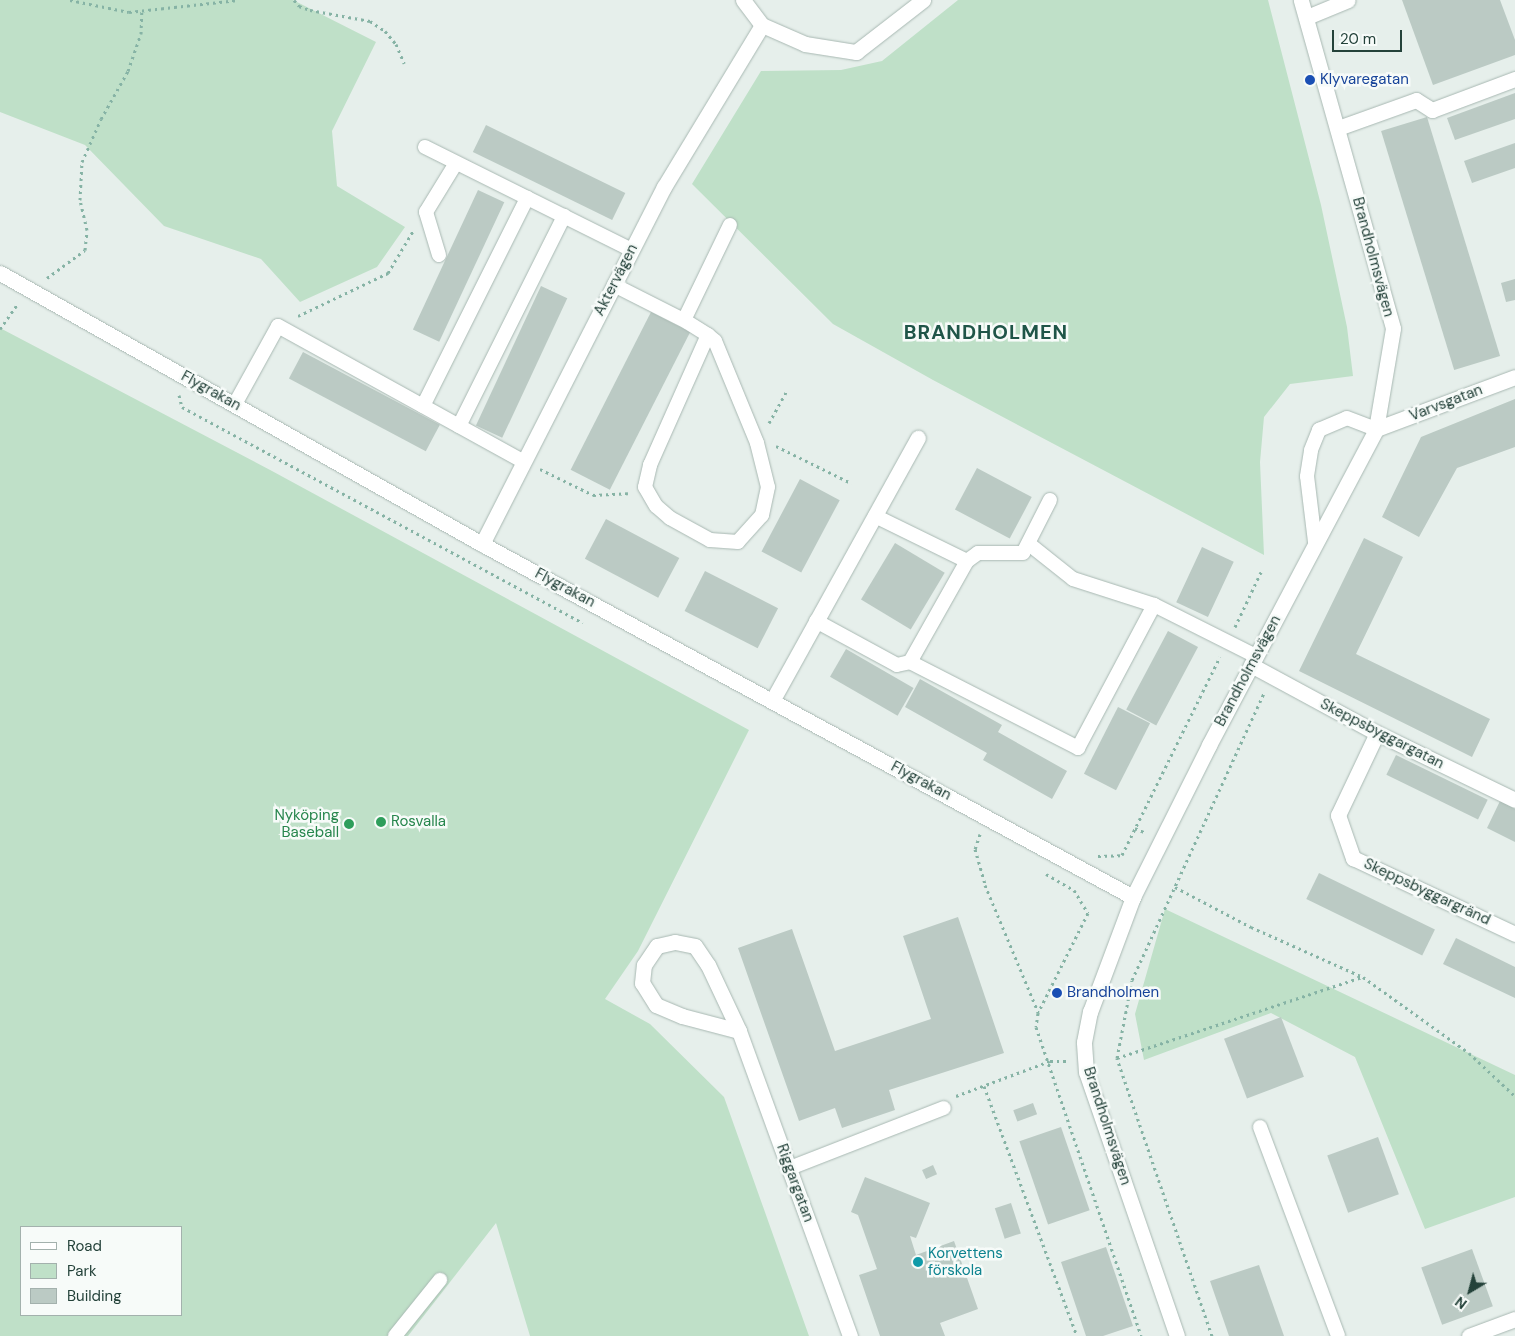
<!DOCTYPE html>
<meta charset="utf-8">
<style>
body{margin:0}
#map{position:relative;width:1515px;height:1336px;overflow:hidden;background:#e6efeb;font-family:"DM Sans",sans-serif}
div>[style]{position:absolute}
.green>*{inset:0;background:#bfe0c8}
.building>*{inset:0;background:#bbcac4;transform-origin:0 0}
.path>*{height:3px;margin-top:-1.5px;transform-origin:0;background:repeating-linear-gradient(90deg,#86b3a5 0 2.5px,transparent 0 6.5px)}
.roads{filter:drop-shadow(0 0 1px #a8b8b2) drop-shadow(0 0 1px #a8b8b2)}
.service>*{height:14px;margin:-7px;padding:0 7px;transform-origin:7px;border-radius:7px;background:#fff}
.minor>*{height:15px;margin:-7.5px;padding:0 7.5px;transform-origin:7.5px;border-radius:7.5px;background:#fff}
.dots>*{width:14px;height:14px;translate:-50% -50%;box-sizing:border-box;border:2px solid #f7fbf9;border-radius:50%}
span{translate:-50% -50%;white-space:nowrap;text-align:center;line-height:1.15;-webkit-text-stroke:5px #f7fbf9;paint-order:stroke}
.transit-label{font-size:15px;color:#164399}
.left{translate:0 -50%;text-align:left}
.street-label{font-size:15px;color:#24423a}
.leisure-label{font-size:15px;color:#27864d}
.right{translate:-100% -50%;text-align:right}
.culture-label{font-size:15px;color:#0d838f}
.district-label{font-size:20px;color:#1f5548;font-weight:700;letter-spacing:1px}
.legend{position:absolute;left:20px;top:1226px;width:162px;height:90px;box-sizing:border-box;background:#f7fbf9;border:1px solid #a3b1ad;margin:0;padding:6px 9px;list-style:none;font-size:15px;color:#24423a}
.legend li{display:flex;align-items:center;gap:10px;height:25px}
.legend b{width:25px;border:1px solid #a3b1ad}
.north{position:absolute;left:1445px;top:1266px;width:50px;height:50px;-webkit-text-stroke:4px #f7fbf9;paint-order:stroke;rotate:217deg;font-size:14px;font-weight:700;line-height:20px;text-align:center;color:#24423a}
.north::after{content:'';display:block;margin:auto;width:18px;height:22px;background:#24423a;clip-path:polygon(50% 0,100% 100%,50% 72%,0 100%)}
.scale{position:absolute;left:1332px;top:30px;width:70px;height:22px;box-sizing:border-box;border:2px solid #24423a;border-top:0;padding-left:6px;font-size:15px;line-height:18px;white-space:nowrap;color:#24423a;-webkit-text-stroke:4px #f7fbf9;paint-order:stroke}
</style>
<div id="map">
<div class="green">
<i style="clip-path:polygon(0 0,293px 0,376px 42px,332px 131px,337px 186px,405px 227px,377px 267px,300px 302px,261px 259px,164px 226px,85px 145px,0 112px)"></i>
<i style="clip-path:polygon(958px 0,1268px 0,1321px 205px,1347px 327px,1353px 376px,1290px 384px,1264px 417px,1260px 462px,1264px 555px,933px 380px,833px 324px,692px 184px,761px 71px,841px 70px,882px 61px)"></i>
<i style="clip-path:polygon(evenodd,0 328px,272px 471px,749px 730px,638px 951px,605px 999px,650px 1024px,724px 1097px,809px 1336px,530px 1336px,496px 1223px,408px 1336px,0 1336px,0 328px,21px 1227px,181px 1227px,181px 1315px,21px 1315px,21px 1227px)"></i>
<i style="clip-path:polygon(1165px 909px,1515px 1075px,1515px 1197px,1425px 1229px,1355px 1057px,1271px 1013px,1144px 1060px,1135px 1014px)"></i>
</div>
<div class="building">
<i style="clip-path:polygon(1402px 0,1500px 0,1515px 40px,1515px 55px,1433px 85px)"></i>
<i style="clip-path:polygon(1515px 93px,1515px 119px,1455px 140px,1447px 118px)"></i>
<i style="left:1427px;top:117px;width:250px;height:48px;rotate:73deg"></i>
<i style="left:486px;top:125px;width:155px;height:30px;rotate:26deg"></i>
<i style="clip-path:polygon(1515px 143px,1515px 168px,1472px 183px,1464px 161px)"></i>
<i style="left:478px;top:190px;width:29px;height:154px;rotate:25deg"></i>
<i style="clip-path:polygon(1515px 279px,1515px 300px,1506px 302px,1501px 283px)"></i>
<i style="left:541px;top:286px;width:29px;height:154px;rotate:25deg"></i>
<i style="left:651px;top:312px;width:44px;height:177px;rotate:27deg"></i>
<i style="left:303px;top:352px;width:155px;height:30px;rotate:28deg"></i>
<i style="clip-path:polygon(1515px 399px,1515px 447px,1457px 468px,1419px 537px,1382px 517px,1421px 437px)"></i>
<i style="left:977px;top:468px;width:62px;height:47px;rotate:28deg"></i>
<i style="left:800px;top:479px;width:45px;height:82px;rotate:28deg"></i>
<i style="left:606px;top:519px;width:83px;height:45px;rotate:28deg"></i>
<i style="clip-path:polygon(1364px 538px,1403px 557px,1356px 654px,1490px 719px,1472px 757px,1299px 671px)"></i>
<i style="left:895px;top:543px;width:58px;height:66px;rotate:31deg"></i>
<i style="left:1202px;top:547px;width:35px;height:61px;rotate:25deg"></i>
<i style="left:705px;top:571px;width:82px;height:45px;rotate:27deg"></i>
<i style="left:1168px;top:631px;width:34px;height:89px;rotate:28deg"></i>
<i style="left:846px;top:649px;width:78px;height:32px;rotate:30deg"></i>
<i style="clip-path:polygon(920px 679px,1002px 725px,998px 732px,1067px 771px,1052px 799px,983px 760px,987px 753px,905px 707px)"></i>
<i style="left:1118px;top:707px;width:36px;height:75px;rotate:27deg"></i>
<i style="left:1396px;top:755px;width:102px;height:22px;rotate:26deg"></i>
<i style="clip-path:polygon(1500px 801px,1515px 809px,1515px 842px,1487px 828px)"></i>
<i style="left:1319px;top:873px;width:129px;height:29px;rotate:26deg"></i>
<i style="clip-path:polygon(958px 917px,1004px 1053px,889px 1090px,895px 1110px,842px 1128px,835px 1108px,799px 1121px,738px 948px,792px 929px,835px 1051px,931px 1019px,903px 936px)"></i>
<i style="clip-path:polygon(1456px 938px,1515px 967px,1515px 998px,1443px 964px)"></i>
<i style="left:1281px;top:1017px;width:64px;height:61px;rotate:69deg"></i>
<i style="left:1033px;top:1103px;width:12px;height:21px;rotate:70deg"></i>
<i style="left:1061px;top:1127px;width:88px;height:44px;rotate:71deg"></i>
<i style="left:1378px;top:1137px;width:61px;height:54px;rotate:70deg"></i>
<i style="left:933px;top:1165px;width:10px;height:12px;rotate:66deg"></i>
<i style="clip-path:polygon(865px 1177px,930px 1203px,916px 1238px,910px 1236px,916px 1255px,954px 1241px,978px 1309px,940px 1323px,945px 1336px,880px 1336px,859px 1275px,877px 1269px,858px 1215px,851px 1212px)"></i>
<i style="left:1011px;top:1203px;width:32px;height:17px;rotate:72deg"></i>
<i style="clip-path:polygon(1106px 1247px,1133px 1326px,1103px 1336px,1086px 1336px,1061px 1262px)"></i>
<i style="left:1472px;top:1249px;width:61px;height:54px;rotate:70deg"></i>
<i style="clip-path:polygon(1259px 1265px,1284px 1336px,1229px 1336px,1210px 1281px)"></i>
</div>
<div class="path">
<i style="left:70px;top:0;width:60px;rotate:11.5deg"></i>
<i style="left:129px;top:12px;width:110px;rotate:-6.3deg"></i>
<i style="left:294px;top:0;width:8px;rotate:50deg"></i>
<i style="left:299px;top:6px;width:12px;rotate:20deg"></i>
<i style="left:310px;top:10px;width:61px;rotate:10.4deg"></i>
<i style="left:370px;top:21px;width:18px;rotate:34deg"></i>
<i style="left:385px;top:31px;width:17px;rotate:50deg"></i>
<i style="left:396px;top:44px;width:21px;rotate:67deg"></i>
<i style="left:47px;top:278px;width:47px;rotate:-36.4deg"></i>
<i style="left:85px;top:250px;width:20px;rotate:-84deg"></i>
<i style="left:87px;top:230px;width:31px;rotate:-103deg"></i>
<i style="left:80px;top:200px;width:38px;rotate:-87deg"></i>
<i style="left:82px;top:162px;width:47px;rotate:-66.2deg"></i>
<i style="left:101px;top:119px;width:55px;rotate:-60.6deg"></i>
<i style="left:128px;top:71px;width:39px;rotate:-71deg"></i>
<i style="left:141px;top:34px;width:23px;rotate:-88deg"></i>
<i style="left:298px;top:316px;width:100px;rotate:-25.5deg"></i>
<i style="left:388px;top:273px;width:49px;rotate:-59.2deg"></i>
<i style="left:0;top:329px;width:32px;rotate:-55deg"></i>
<i style="left:179px;top:395px;width:12px;rotate:76deg"></i>
<i style="left:182px;top:407px;width:455px;rotate:28.3deg"></i>
<i style="left:769px;top:423px;width:37px;rotate:-61deg"></i>
<i style="left:776px;top:446px;width:84px;rotate:26.3deg"></i>
<i style="left:540px;top:469px;width:59px;rotate:26.1deg"></i>
<i style="left:593px;top:495px;width:35px;rotate:-3deg"></i>
<i style="left:1235px;top:627px;width:61px;rotate:-64.7deg"></i>
<i style="left:1135px;top:828px;width:12px;rotate:24deg"></i>
<i style="left:980px;top:834px;width:16px;rotate:108deg"></i>
<i style="left:975px;top:849px;width:37px;rotate:74deg"></i>
<i style="left:985px;top:885px;width:138px;rotate:67.3deg"></i>
<i style="left:1098px;top:856px;width:24px;rotate:-2deg"></i>
<i style="left:1122px;top:855px;width:221px;rotate:-63.7deg"></i>
<i style="left:1046px;top:874px;width:32px;rotate:30deg"></i>
<i style="left:1074px;top:890px;width:27px;rotate:59deg"></i>
<i style="left:1088px;top:913px;width:112px;rotate:116.6deg"></i>
<i style="left:1038px;top:1013px;width:14px;rotate:98deg"></i>
<i style="left:1036px;top:1027px;width:326px;rotate:71.2deg"></i>
<i style="left:1175px;top:887px;width:86px;rotate:27.8deg"></i>
<i style="left:1251px;top:927px;width:123px;rotate:24.1deg"></i>
<i style="left:1363px;top:977px;width:130px;rotate:35.6deg"></i>
<i style="left:1469px;top:1053px;width:63px;rotate:43.1deg"></i>
<i style="left:1117px;top:1058px;width:258px;rotate:-18.3deg"></i>
<i style="left:984px;top:1086px;width:267px;rotate:69.6deg"></i>
<i style="left:956px;top:1096px;width:100px;rotate:-20.4deg"></i>
<i style="left:1050px;top:1061px;width:16px"></i>
<i style="left:1212px;top:1336px;width:294px;rotate:-108.9deg"></i>
<i style="left:1117px;top:1058px;width:79px;rotate:-79.1deg"></i>
<i style="left:1132px;top:980px;width:316px;rotate:-65.3deg"></i>
</div>
<div class="roads">
<div class="service">
<i style="left:425px;top:147px;width:231px;rotate:26.5deg"></i>
<i style="left:439px;top:255px;width:45px;rotate:-106.8deg"></i>
<i style="left:426px;top:212px;width:57px;rotate:-58.5deg"></i>
<i style="left:614px;top:285px;width:82px;rotate:26.9deg"></i>
<i style="left:687px;top:322px;width:25px;rotate:32deg"></i>
<i style="left:708px;top:335px;width:9px;rotate:41deg"></i>
<i style="left:715px;top:341px;width:110px;rotate:67.6deg"></i>
<i style="left:757px;top:443px;width:45px;rotate:76deg"></i>
<i style="left:768px;top:487px;width:29px;rotate:102deg"></i>
<i style="left:762px;top:515px;width:36px;rotate:132deg"></i>
<i style="left:738px;top:542px;width:28px;rotate:-176deg"></i>
<i style="left:710px;top:540px;width:46px;rotate:-151.2deg"></i>
<i style="left:670px;top:518px;width:18px;rotate:-139deg"></i>
<i style="left:656px;top:506px;width:22px;rotate:-120deg"></i>
<i style="left:645px;top:487px;width:23px;rotate:-77deg"></i>
<i style="left:650px;top:465px;width:142px;rotate:-66deg"></i>
<i style="left:686px;top:316px;width:101px;rotate:-64.2deg"></i>
<i style="left:235px;top:404px;width:89px;rotate:-61.1deg"></i>
<i style="left:278px;top:326px;width:281px;rotate:28.9deg"></i>
<i style="left:423px;top:406px;width:233px;rotate:-63.4deg"></i>
<i style="left:459px;top:426px;width:235px;rotate:-63.4deg"></i>
<i style="left:1050px;top:500px;width:59px;rotate:117deg"></i>
<i style="left:1023px;top:553px;width:45px;rotate:180deg"></i>
<i style="left:978px;top:553px;width:14px;rotate:144deg"></i>
<i style="left:967px;top:561px;width:116px;rotate:119.4deg"></i>
<i style="left:910px;top:662px;width:189px;rotate:27.1deg"></i>
<i style="left:1078px;top:748px;width:162px;rotate:-62deg"></i>
<i style="left:875px;top:516px;width:102px;rotate:26.1deg"></i>
<i style="left:1315px;top:542px;width:66px;rotate:-96.9deg"></i>
<i style="left:1307px;top:476px;width:26px;rotate:-81deg"></i>
<i style="left:1311px;top:450px;width:22px;rotate:-68deg"></i>
<i style="left:1319px;top:430px;width:30px;rotate:-23deg"></i>
<i style="left:1347px;top:418px;width:31px;rotate:21deg"></i>
<i style="left:1029px;top:544px;width:56px;rotate:38.5deg"></i>
<i style="left:1073px;top:579px;width:85px;rotate:17.8deg"></i>
<i style="left:1154px;top:605px;width:114px;rotate:26.6deg"></i>
<i style="left:816px;top:621px;width:92px;rotate:28.5deg"></i>
<i style="left:897px;top:665px;width:13px;rotate:-13deg"></i>
<i style="left:1260px;top:1127px;width:223px;rotate:69.5deg"></i>
<i style="left:790px;top:1168px;width:165px;rotate:-21.3deg"></i>
<i style="left:395px;top:1336px;width:72px;rotate:-51.2deg"></i>
</div>
<div class="minor">
<i style="left:743px;top:0;width:31px;rotate:53deg"></i>
<i style="left:762px;top:25px;width:47px;rotate:23.8deg"></i>
<i style="left:805px;top:44px;width:52px;rotate:8.9deg"></i>
<i style="left:856px;top:52px;width:85px;rotate:-37.8deg"></i>
<i style="left:1307px;top:17px;width:44px;rotate:-22.5deg"></i>
<i style="left:1338px;top:128px;width:83px;rotate:-19.7deg"></i>
<i style="left:1416px;top:100px;width:19px;rotate:32deg"></i>
<i style="left:1432px;top:110px;width:89px;rotate:-20.5deg"></i>
<i style="left:0;top:273px;width:553px;rotate:29.35deg"></i>
<i style="left:482px;top:544px;width:741px;rotate:28.47deg"></i>
<i style="left:1376px;top:429px;width:148px;rotate:-20.5deg"></i>
<i style="left:482px;top:544px;width:401px;rotate:-63deg"></i>
<i style="left:664px;top:187px;width:189px;rotate:-58.8deg"></i>
<i style="left:1251px;top:665px;width:143px;rotate:28.4deg"></i>
<i style="left:1377px;top:733px;width:153px;rotate:25.9deg"></i>
<i style="left:772px;top:701px;width:301px;rotate:-61deg"></i>
<i style="left:1377px;top:733px;width:91px;rotate:115.4deg"></i>
<i style="left:1338px;top:815px;width:46px;rotate:70.8deg"></i>
<i style="left:1353px;top:858px;width:179px;rotate:25.1deg"></i>
<i style="left:739px;top:1031px;width:59px;rotate:-165.3deg"></i>
<i style="left:682px;top:1016px;width:28px;rotate:-157deg"></i>
<i style="left:656px;top:1005px;width:26px;rotate:-122deg"></i>
<i style="left:642px;top:983px;width:18px;rotate:-84deg"></i>
<i style="left:644px;top:965px;width:23px;rotate:-56deg"></i>
<i style="left:657px;top:946px;width:18px;rotate:-13deg"></i>
<i style="left:675px;top:942px;width:20px;rotate:11deg"></i>
<i style="left:695px;top:946px;width:23px;rotate:56deg"></i>
<i style="left:708px;top:965px;width:73px;rotate:64.8deg"></i>
<i style="left:739px;top:1031px;width:325px;rotate:70deg"></i>
<i style="left:1177px;top:1336px;width:279px;rotate:-109deg"></i>
<i style="left:1086px;top:1072px;width:30px;rotate:-94deg"></i>
<i style="left:1084px;top:1042px;width:31px;rotate:-79deg"></i>
<i style="left:1090px;top:1012px;width:123px;rotate:-69.5deg"></i>
<i style="left:1133px;top:897px;width:170px;rotate:-63.4deg"></i>
<i style="left:1209px;top:745px;width:357px;rotate:-62.1deg"></i>
<i style="left:1376px;top:429px;width:102px;rotate:-80.4deg"></i>
<i style="left:1393px;top:328px;width:341px;rotate:-105.7deg"></i>
<i style="left:1469px;top:1336px;width:49px;rotate:-20.3deg"></i>
</div>
</div>
<div class="dots">
<i style="left:1310px;top:80px;background:#1a4fb4"></i>
<i style="left:381px;top:822px;background:#2e9e5b"></i>
<i style="left:349px;top:824px;background:#2e9e5b"></i>
<i style="left:1057px;top:993px;background:#1a4fb4"></i>
<i style="left:918px;top:1262px;background:#0f9aa8"></i>
</div>
<div class="transit-label">
<span class="left" style="left:1320px;top:80px">Klyvaregatan</span>
<span class="left" style="left:1067px;top:993px">Brandholmen</span>
</div>
<div class="street-label">
<span style="left:1373px;top:257px;rotate:75deg">Brandholmsvägen</span>
<span style="left:616px;top:280px;rotate:-63deg">Aktervägen</span>
<span style="left:211px;top:391px;rotate:29deg">Flygrakan</span>
<span style="left:1446px;top:403px;rotate:-21deg">Varvsgatan</span>
<span style="left:565px;top:588px;rotate:28deg">Flygrakan</span>
<span style="left:1248px;top:671px;rotate:-62deg">Brandholmsvägen</span>
<span style="left:1382px;top:734px;rotate:27deg">Skeppsbyggargatan</span>
<span style="left:921px;top:781px;rotate:28deg">Flygrakan</span>
<span style="left:1427px;top:892px;rotate:25deg">Skeppsbyggargränd</span>
<span style="left:1107px;top:1126px;rotate:72deg">Brandholmsvägen</span>
<span style="left:795px;top:1183px;rotate:70deg">Riggargatan</span>
</div>
<div class="leisure-label">
<span class="right" style="left:339px;top:824px">Nyköping<br>Baseball</span>
<span class="left" style="left:391px;top:822px">Rosvalla</span>
</div>
<div class="culture-label">
<span class="left" style="left:928px;top:1262px">Korvettens<br>förskola</span>
</div>
<div class="district-label">
<span style="left:986px;top:332px">BRANDHOLMEN</span>
</div>
<ul class="legend">
<li><b style="height:6px;background:#fff"></b>Road</li>
<li><b style="height:14px;background:#bfe0c8"></b>Park</li>
<li><b style="height:14px;background:#bbcac4"></b>Building</li>
</ul>
<div class="north">N</div>
<div class="scale">20 m</div>
</div>
